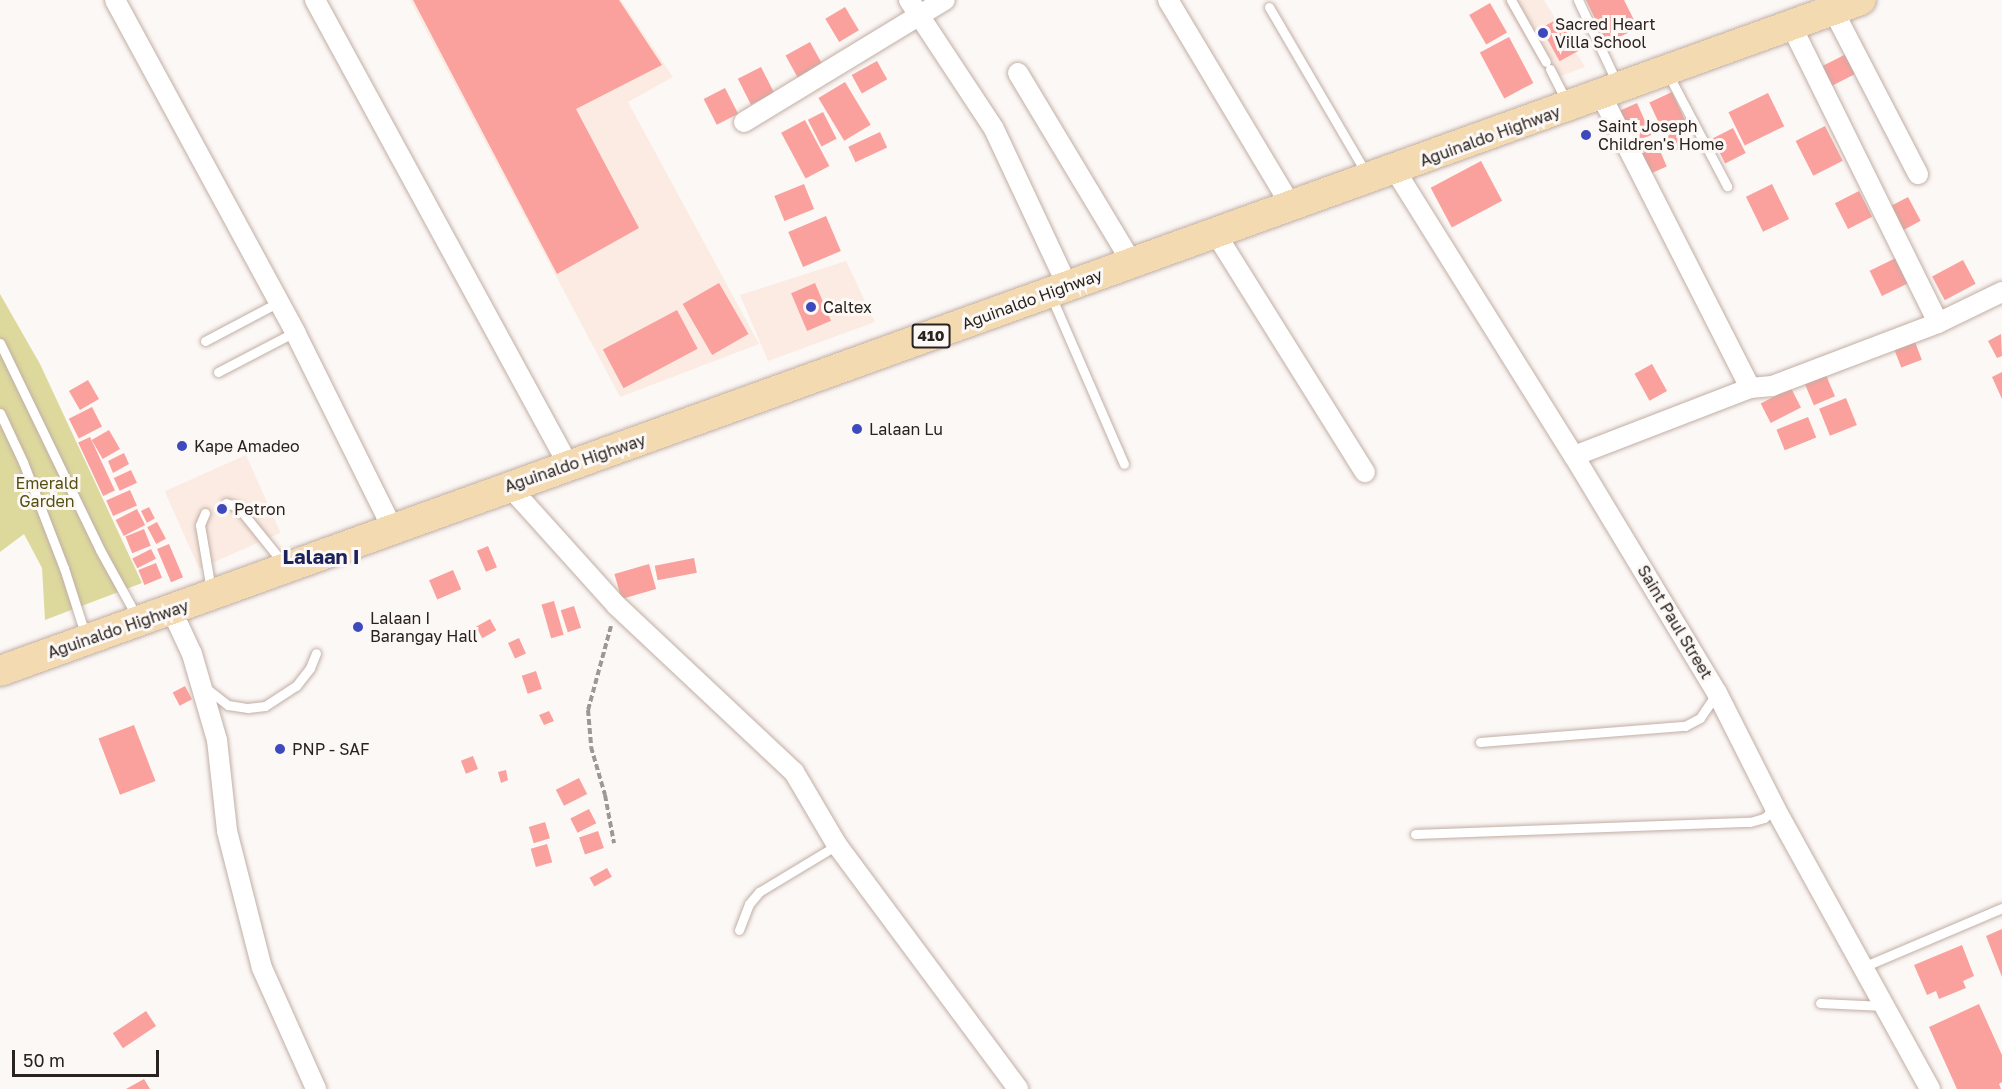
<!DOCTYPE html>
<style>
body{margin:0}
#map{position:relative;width:2002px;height:1089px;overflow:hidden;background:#fcf8f6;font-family:"Golos Text",sans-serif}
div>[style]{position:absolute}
.built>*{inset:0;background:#fbebe2;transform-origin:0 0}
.green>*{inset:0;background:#ddd99d}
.building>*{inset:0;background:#faa19d;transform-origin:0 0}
.path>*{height:4px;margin-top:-2px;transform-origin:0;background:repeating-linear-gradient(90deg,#9d9895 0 6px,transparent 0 9px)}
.roads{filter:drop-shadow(0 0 2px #c1aea4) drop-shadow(0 0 2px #c1aea4)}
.lane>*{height:9px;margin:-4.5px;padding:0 4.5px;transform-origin:4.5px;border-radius:4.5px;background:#fff}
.street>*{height:20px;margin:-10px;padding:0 10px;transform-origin:10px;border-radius:10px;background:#fff}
.primary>*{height:30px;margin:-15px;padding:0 15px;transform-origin:15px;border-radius:15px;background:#f4dab0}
.dots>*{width:16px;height:16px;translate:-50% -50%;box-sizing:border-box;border:3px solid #fcf8f6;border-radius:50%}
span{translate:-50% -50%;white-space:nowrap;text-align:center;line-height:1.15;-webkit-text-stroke:6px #fcf8f6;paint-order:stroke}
.shield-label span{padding:2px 4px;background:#fcf8f6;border:2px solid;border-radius:4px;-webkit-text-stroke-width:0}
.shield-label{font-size:15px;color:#29221e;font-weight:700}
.poi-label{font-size:16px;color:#29221e}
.left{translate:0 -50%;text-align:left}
.street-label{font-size:16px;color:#29221e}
.park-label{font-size:16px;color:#544f0e}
.quarter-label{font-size:20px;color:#1c235b;font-weight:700}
.scale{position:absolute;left:12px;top:1050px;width:147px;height:27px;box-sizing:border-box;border:3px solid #29221e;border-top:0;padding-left:8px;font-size:18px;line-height:21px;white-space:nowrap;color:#29221e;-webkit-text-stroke:4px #fcf8f6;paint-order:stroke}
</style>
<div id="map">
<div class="built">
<i style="clip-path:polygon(410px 0,621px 0,673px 77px,628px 102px,759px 344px,620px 397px)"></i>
<i style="clip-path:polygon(1502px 0,1544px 0,1585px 67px,1550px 80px)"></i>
<i style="clip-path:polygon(846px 261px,875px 322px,768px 361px,740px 295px)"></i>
<i style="left:246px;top:455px;width:85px;height:89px;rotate:66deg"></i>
</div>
<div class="green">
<i style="clip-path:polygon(0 294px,40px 364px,142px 583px,45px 620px,42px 568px,24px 534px,0 552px)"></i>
</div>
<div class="building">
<i style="clip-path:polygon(413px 0,619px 0,662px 65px,576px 109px,639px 228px,557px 274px)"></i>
<i style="clip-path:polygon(1586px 0,1624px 0,1638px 28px,1607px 43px)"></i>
<i style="left:1490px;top:3px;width:34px;height:24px;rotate:60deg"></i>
<i style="left:845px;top:7px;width:27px;height:23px;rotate:59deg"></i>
<i style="left:1563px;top:16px;width:38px;height:25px;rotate:61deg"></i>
<i style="left:1509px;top:37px;width:52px;height:33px;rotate:62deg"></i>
<i style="left:810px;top:42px;width:29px;height:28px;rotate:61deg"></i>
<i style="left:1850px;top:52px;width:22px;height:38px;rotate:63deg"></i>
<i style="left:877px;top:61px;width:21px;height:29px;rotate:61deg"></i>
<i style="left:761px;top:67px;width:29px;height:26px;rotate:63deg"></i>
<i style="left:845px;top:82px;width:50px;height:31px;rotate:59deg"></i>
<i style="left:725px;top:88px;width:29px;height:24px;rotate:63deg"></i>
<i style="left:1672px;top:92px;width:33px;height:25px;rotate:65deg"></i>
<i style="left:1768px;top:93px;width:37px;height:44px;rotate:64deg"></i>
<i style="left:1637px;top:103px;width:35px;height:22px;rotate:66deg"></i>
<i style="left:823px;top:112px;width:30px;height:17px;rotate:63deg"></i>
<i style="left:805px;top:120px;width:52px;height:27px;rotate:62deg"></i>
<i style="left:1686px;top:126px;width:17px;height:22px;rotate:62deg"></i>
<i style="left:1825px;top:126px;width:39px;height:33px;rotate:63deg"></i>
<i style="left:1733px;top:128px;width:28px;height:23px;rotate:63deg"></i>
<i style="left:880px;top:132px;width:17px;height:35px;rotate:65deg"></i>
<i style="left:1655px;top:139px;width:30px;height:18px;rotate:67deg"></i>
<i style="left:1481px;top:161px;width:45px;height:57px;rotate:62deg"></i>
<i style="left:804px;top:184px;width:27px;height:32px;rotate:68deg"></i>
<i style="left:1772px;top:184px;width:39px;height:29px;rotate:64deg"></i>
<i style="left:1859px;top:191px;width:29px;height:27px;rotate:63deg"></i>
<i style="left:1908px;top:197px;width:27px;height:22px;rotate:62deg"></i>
<i style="left:826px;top:216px;width:38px;height:41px;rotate:67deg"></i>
<i style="left:1902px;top:255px;width:28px;height:36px;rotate:64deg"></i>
<i style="left:1963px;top:260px;width:27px;height:35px;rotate:62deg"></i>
<i style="left:719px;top:283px;width:59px;height:42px;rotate:60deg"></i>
<i style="left:815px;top:283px;width:41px;height:26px;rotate:67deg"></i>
<i style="left:677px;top:310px;width:44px;height:84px;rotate:62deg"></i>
<i style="clip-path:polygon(2001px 334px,2002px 356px,1997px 358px,1988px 341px)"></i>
<i style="left:1915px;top:342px;width:19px;height:22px;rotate:69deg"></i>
<i style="left:1652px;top:364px;width:31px;height:20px;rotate:61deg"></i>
<i style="clip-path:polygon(2002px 372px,2002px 399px,1992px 377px)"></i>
<i style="left:1826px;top:375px;width:23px;height:23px;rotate:67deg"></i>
<i style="left:88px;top:380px;width:22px;height:22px;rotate:60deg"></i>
<i style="left:1791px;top:388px;width:22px;height:34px;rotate:63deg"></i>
<i style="left:1846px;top:398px;width:29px;height:29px;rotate:68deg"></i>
<i style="left:92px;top:407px;width:22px;height:26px;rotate:63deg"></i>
<i style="left:1808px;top:417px;width:22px;height:34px;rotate:68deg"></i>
<i style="left:109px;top:430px;width:22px;height:20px;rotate:60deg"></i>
<i style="left:90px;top:437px;width:59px;height:13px;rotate:65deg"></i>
<i style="clip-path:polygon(124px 453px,129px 464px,113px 473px,108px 461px)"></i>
<i style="left:131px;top:470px;width:14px;height:19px;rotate:65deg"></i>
<i style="left:130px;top:490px;width:17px;height:26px;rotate:66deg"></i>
<i style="left:149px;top:507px;width:13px;height:9px;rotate:63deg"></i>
<i style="left:137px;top:509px;width:18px;height:24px;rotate:63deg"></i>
<i style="left:157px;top:522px;width:19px;height:11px;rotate:62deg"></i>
<i style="left:144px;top:529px;width:18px;height:20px;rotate:68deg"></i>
<i style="left:169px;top:544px;width:36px;height:13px;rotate:67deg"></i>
<i style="left:488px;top:546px;width:23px;height:12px;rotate:67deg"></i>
<i style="left:151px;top:549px;width:11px;height:21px;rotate:63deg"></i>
<i style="left:694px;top:558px;width:15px;height:40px;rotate:79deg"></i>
<i style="left:156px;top:563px;width:16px;height:19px;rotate:68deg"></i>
<i style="left:649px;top:564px;width:26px;height:36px;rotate:74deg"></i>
<i style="left:453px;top:570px;width:21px;height:26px;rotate:67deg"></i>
<i style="left:554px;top:601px;width:35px;height:13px;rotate:74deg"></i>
<i style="left:574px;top:606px;width:23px;height:14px;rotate:72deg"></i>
<i style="left:490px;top:619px;width:13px;height:16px;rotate:61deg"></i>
<i style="left:519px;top:638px;width:17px;height:12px;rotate:66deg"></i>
<i style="left:536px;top:671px;width:19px;height:15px;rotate:72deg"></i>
<i style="left:185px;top:686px;width:15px;height:14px;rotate:62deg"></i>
<i style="clip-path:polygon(549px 711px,554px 721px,544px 725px,539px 715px)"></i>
<i style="left:134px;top:725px;width:60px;height:38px;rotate:69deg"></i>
<i style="left:473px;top:756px;width:14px;height:13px;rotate:69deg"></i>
<i style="clip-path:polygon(506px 770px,508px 780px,501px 783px,498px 772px)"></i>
<i style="left:579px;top:778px;width:18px;height:26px;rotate:63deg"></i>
<i style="left:589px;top:809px;width:16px;height:21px;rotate:63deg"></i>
<i style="left:545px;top:822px;width:17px;height:17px;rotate:73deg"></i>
<i style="left:598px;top:831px;width:18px;height:20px;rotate:71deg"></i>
<i style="left:547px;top:844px;width:19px;height:17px;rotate:74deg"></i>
<i style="left:607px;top:868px;width:10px;height:20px;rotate:61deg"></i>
<i style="clip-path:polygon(2002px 929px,2002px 977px,1986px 936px)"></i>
<i style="clip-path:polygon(1962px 945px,1974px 976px,1963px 981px,1966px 988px,1939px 999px,1936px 991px,1927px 995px,1914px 965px)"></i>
<i style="clip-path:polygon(1979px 1004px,2002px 1055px,2002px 1082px,1999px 1084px,2001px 1089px,1957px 1089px,1929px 1027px)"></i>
<i style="left:146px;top:1011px;width:18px;height:40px;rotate:56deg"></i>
<i style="clip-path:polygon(144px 1079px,150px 1089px,126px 1089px)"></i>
</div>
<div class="path">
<i style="left:611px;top:626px;width:87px;rotate:105.3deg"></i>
<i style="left:588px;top:710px;width:37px;rotate:85deg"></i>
<i style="left:591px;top:747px;width:50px;rotate:73.7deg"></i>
<i style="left:605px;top:795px;width:49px;rotate:79.4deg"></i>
</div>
<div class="roads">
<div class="lane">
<i style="left:1511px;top:0;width:71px;rotate:60.6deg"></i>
<i style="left:1578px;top:0;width:94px;rotate:64.8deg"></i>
<i style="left:1269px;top:7px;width:192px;rotate:59.7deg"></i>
<i style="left:1550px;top:69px;width:37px;rotate:63deg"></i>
<i style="left:1668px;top:74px;width:127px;rotate:62.2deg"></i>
<i style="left:1051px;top:296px;width:183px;rotate:66.5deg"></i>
<i style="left:205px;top:341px;width:84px;rotate:-27.8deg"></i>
<i style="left:0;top:343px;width:230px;rotate:64.2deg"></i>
<i style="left:100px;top:550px;width:77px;rotate:61.1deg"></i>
<i style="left:218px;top:372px;width:87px;rotate:-27.5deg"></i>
<i style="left:0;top:413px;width:54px;rotate:64.9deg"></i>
<i style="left:23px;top:462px;width:114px;rotate:68.9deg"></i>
<i style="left:64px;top:568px;width:72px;rotate:72.3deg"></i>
<i style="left:226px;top:503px;width:13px;rotate:18deg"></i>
<i style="left:238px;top:507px;width:73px;rotate:51.1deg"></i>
<i style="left:205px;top:513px;width:13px;rotate:113deg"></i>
<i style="left:200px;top:525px;width:66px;rotate:80.4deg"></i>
<i style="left:206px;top:688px;width:28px;rotate:38deg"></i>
<i style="left:228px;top:705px;width:20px;rotate:9deg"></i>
<i style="left:248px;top:708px;width:17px;rotate:-7deg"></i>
<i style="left:265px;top:706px;width:37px;rotate:-33deg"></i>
<i style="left:296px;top:686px;width:23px;rotate:-52deg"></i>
<i style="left:310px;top:668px;width:16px;rotate:-68deg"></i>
<i style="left:1480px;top:742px;width:206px;rotate:-4.5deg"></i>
<i style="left:1685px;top:726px;width:17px;rotate:-28deg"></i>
<i style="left:1700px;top:718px;width:30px;rotate:-56deg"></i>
<i style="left:1415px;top:834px;width:335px;rotate:-2.1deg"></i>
<i style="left:1750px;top:822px;width:15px;rotate:-16deg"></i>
<i style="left:1764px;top:818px;width:15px;rotate:-42deg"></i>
<i style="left:739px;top:930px;width:28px;rotate:-69deg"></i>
<i style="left:749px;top:904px;width:16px;rotate:-50deg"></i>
<i style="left:759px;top:892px;width:91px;rotate:-31.1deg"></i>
<i style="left:1863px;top:967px;width:151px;rotate:-23deg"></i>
<i style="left:1820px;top:1003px;width:64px;rotate:2.7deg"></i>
</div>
<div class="street">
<i style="left:115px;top:0;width:378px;rotate:61.5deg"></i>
<i style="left:295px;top:332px;width:220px;rotate:63.6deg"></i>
<i style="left:315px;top:0;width:531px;rotate:61.41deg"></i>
<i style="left:909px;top:0;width:154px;rotate:56.6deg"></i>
<i style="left:994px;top:129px;width:174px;rotate:64.9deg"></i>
<i style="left:1168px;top:0;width:241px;rotate:59.1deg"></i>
<i style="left:1833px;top:10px;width:185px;rotate:62.6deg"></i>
<i style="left:1791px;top:25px;width:332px;rotate:63.7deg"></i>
<i style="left:1018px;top:73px;width:222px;rotate:59deg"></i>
<i style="left:1601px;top:95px;width:329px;rotate:63deg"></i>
<i style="left:744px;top:122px;width:235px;rotate:-31.3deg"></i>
<i style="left:1395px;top:170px;width:337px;rotate:58deg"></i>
<i style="left:1574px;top:456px;width:277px;rotate:58.9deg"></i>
<i style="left:1717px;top:693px;width:129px;rotate:63.2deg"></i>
<i style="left:1775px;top:808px;width:321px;rotate:61.1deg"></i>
<i style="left:1216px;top:234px;width:281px;rotate:58deg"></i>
<i style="left:1574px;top:456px;width:189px;rotate:-21.1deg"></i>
<i style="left:1750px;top:388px;width:22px;rotate:-5deg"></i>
<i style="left:1772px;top:386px;width:178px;rotate:-20.8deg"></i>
<i style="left:1938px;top:323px;width:71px;rotate:-25.8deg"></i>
<i style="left:509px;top:486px;width:160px;rotate:48deg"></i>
<i style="left:616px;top:605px;width:244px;rotate:43.2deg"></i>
<i style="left:794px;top:772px;width:85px;rotate:59.5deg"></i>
<i style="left:837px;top:845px;width:304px;rotate:53.4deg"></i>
<i style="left:172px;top:611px;width:47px;rotate:65.1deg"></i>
<i style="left:192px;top:654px;width:90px;rotate:73.8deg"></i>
<i style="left:217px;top:740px;width:92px;rotate:83.7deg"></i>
<i style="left:227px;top:831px;width:141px;rotate:75.7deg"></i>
<i style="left:262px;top:968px;width:133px;rotate:65.9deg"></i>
</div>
<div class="primary">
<i style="left:0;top:671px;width:1978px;rotate:-19.83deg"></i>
</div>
</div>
<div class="dots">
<i style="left:1543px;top:33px;background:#3d49bc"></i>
<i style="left:1586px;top:135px;background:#3d49bc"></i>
<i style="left:811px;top:307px;background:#3d49bc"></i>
<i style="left:857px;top:429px;background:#3d49bc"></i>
<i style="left:182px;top:446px;background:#3d49bc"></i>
<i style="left:222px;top:509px;background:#3d49bc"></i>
<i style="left:358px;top:627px;background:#3d49bc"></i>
<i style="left:280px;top:749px;background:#3d49bc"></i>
</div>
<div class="shield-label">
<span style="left:931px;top:336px">410</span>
</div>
<div class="poi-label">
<span class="left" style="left:1555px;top:33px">Sacred Heart<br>Villa School</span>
<span class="left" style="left:1598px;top:135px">Saint Joseph<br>Children's Home</span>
<span class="left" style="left:823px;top:307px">Caltex</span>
<span class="left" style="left:869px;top:429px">Lalaan Lu</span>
<span class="left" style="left:194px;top:446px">Kape Amadeo</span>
<span class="left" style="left:234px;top:509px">Petron</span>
<span class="left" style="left:370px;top:627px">Lalaan I<br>Barangay Hall</span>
<span class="left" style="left:292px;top:749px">PNP - SAF</span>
</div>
<div class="street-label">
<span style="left:1490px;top:136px;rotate:-20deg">Aguinaldo Highway</span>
<span style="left:1032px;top:299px;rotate:-20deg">Aguinaldo Highway</span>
<span style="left:575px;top:463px;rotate:-19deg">Aguinaldo Highway</span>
<span style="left:1675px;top:622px;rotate:59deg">Saint Paul Street</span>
<span style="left:118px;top:629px;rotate:-19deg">Aguinaldo Highway</span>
</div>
<div class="park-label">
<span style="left:47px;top:492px">Emerald<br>Garden</span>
</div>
<div class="quarter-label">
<span style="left:321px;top:556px">Lalaan I</span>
</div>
<div class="scale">50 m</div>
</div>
